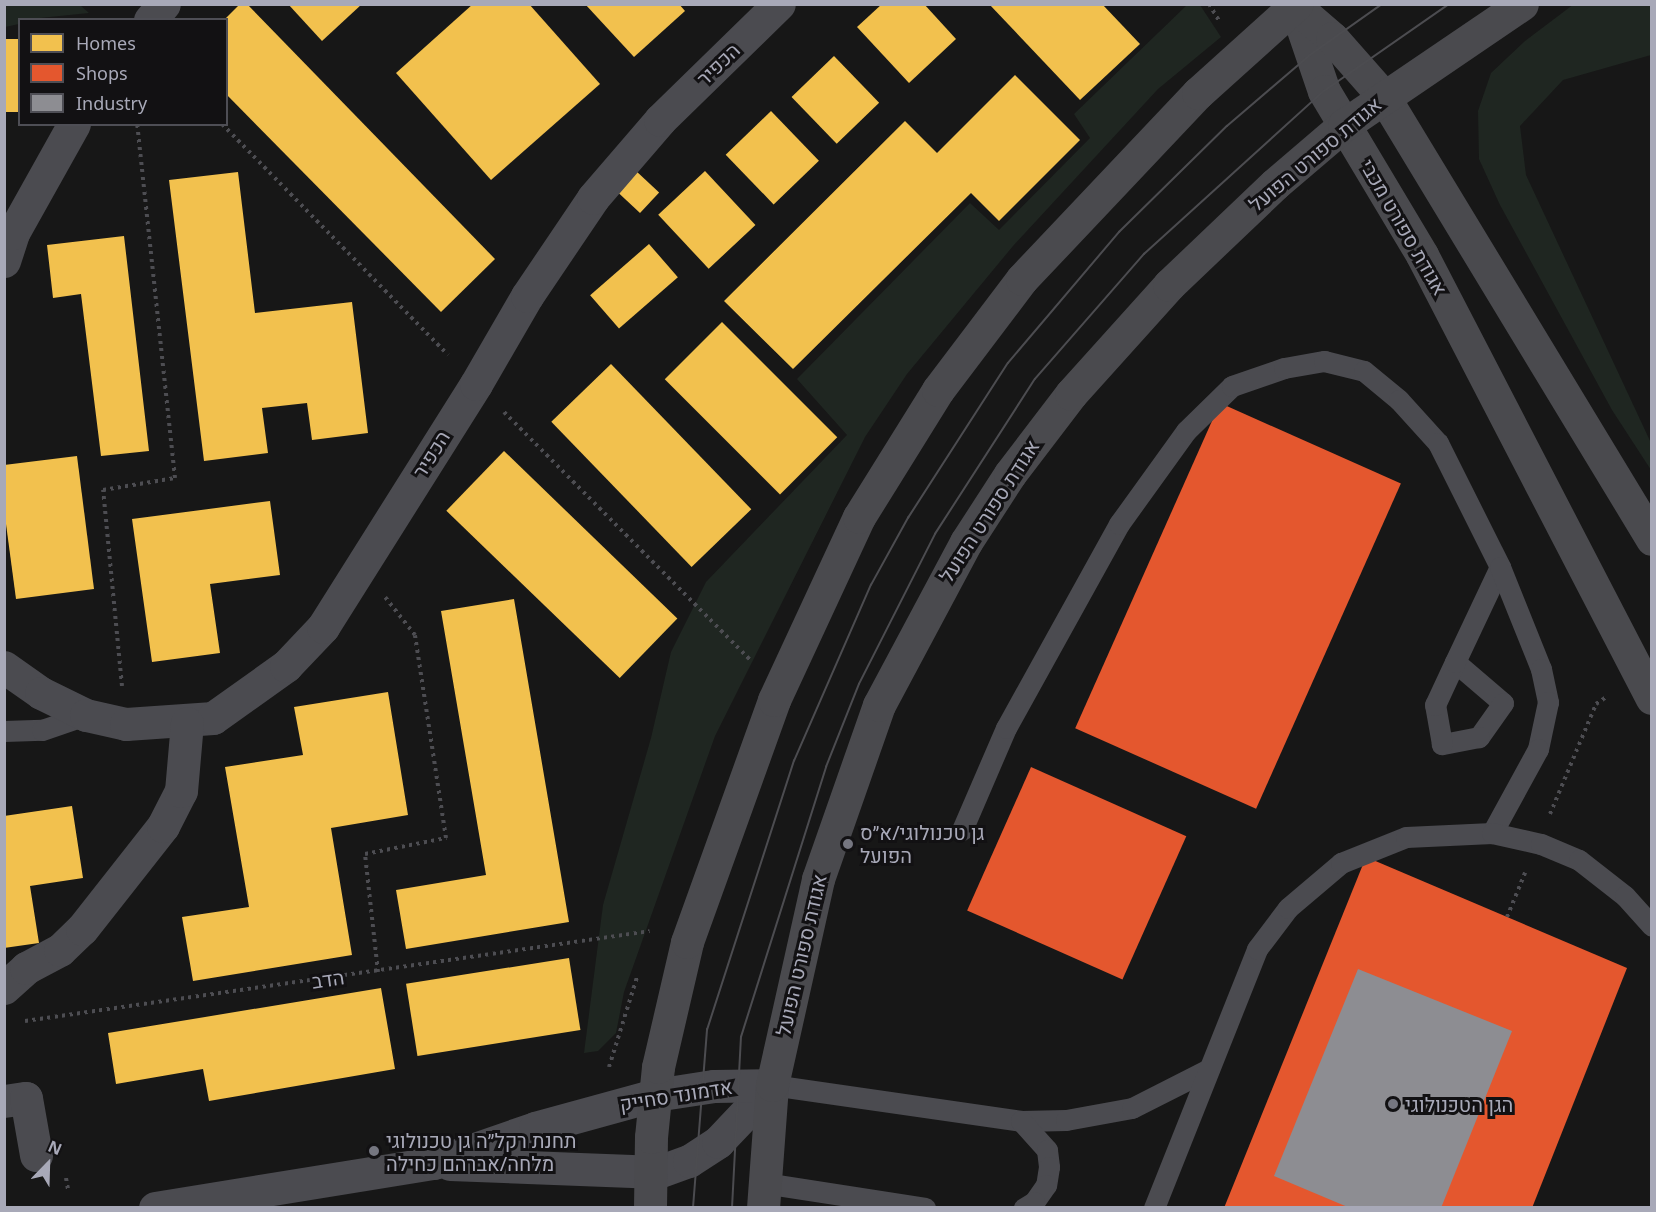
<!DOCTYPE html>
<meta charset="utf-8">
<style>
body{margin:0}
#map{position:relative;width:1656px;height:1212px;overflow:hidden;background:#171717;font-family:"Noto Sans",Heebo,sans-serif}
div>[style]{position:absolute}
.green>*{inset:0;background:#1f2621}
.homes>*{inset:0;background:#f2c14e;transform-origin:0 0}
.shops>*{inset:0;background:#e4572e;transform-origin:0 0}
.industry>*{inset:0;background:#8d8d92}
.path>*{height:4px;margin-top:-2px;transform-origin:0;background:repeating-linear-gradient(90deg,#4d4d52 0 3px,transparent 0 7.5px)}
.lane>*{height:21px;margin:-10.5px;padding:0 10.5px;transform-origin:10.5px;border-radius:10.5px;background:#4b4b50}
.street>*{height:33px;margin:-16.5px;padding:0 16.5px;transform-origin:16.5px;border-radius:16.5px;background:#4b4b50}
.secondary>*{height:33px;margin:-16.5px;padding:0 16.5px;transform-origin:16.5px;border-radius:16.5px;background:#4a4a4e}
.tram>*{height:1.5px;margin:-0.75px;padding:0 0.75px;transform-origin:0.75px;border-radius:0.75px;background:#4c4c50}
.dots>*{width:16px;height:16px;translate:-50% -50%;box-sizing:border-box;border:3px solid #121113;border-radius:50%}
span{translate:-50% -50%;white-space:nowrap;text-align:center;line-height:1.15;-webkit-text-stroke:6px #121113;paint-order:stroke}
.street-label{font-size:20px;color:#a8a9b8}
.poi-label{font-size:20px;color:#a8a9b8}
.left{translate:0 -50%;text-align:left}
.frame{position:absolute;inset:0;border:6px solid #a8a9b8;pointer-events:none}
.legend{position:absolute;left:18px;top:18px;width:210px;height:108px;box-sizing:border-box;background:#121113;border:2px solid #4e4e55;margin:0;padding:8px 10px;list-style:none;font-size:18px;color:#a8a9b8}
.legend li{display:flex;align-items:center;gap:12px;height:30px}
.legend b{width:30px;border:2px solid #4e4e55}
.north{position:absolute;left:18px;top:1134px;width:60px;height:60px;-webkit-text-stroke:4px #121113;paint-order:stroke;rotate:23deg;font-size:16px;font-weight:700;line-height:24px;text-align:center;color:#a8a9b8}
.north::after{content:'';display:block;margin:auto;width:21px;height:27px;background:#a8a9b8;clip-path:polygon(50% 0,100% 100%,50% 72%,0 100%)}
</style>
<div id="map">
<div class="green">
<i style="clip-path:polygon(5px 4px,80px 5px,89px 13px,20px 20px,19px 24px,5px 27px)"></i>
<i style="clip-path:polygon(1574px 4px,1651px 5px,1651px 55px,1563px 80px,1520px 126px,1526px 175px,1651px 443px,1651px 470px,1612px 410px,1500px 205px,1479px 159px,1478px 111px,1491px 73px,1525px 41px)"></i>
<i style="clip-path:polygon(1187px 5px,1200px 5px,1221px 37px,1158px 89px,1013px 246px,907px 374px,865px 437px,715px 736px,624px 992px,616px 1033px,598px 1051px,584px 1053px,603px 905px,651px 738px,671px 652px,706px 582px,847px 435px,797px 379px,970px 203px,999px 230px,1090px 138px,1074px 114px)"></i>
</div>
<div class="homes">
<i style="clip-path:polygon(240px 4px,247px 4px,495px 259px,441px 312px,226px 94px,224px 20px)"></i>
<i style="clip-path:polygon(288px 4px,362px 4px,322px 41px)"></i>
<i style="clip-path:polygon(473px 4px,529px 4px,600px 84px,491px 180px,396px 73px)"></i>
<i style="clip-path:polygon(585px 4px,679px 4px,685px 11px,634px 57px)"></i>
<i style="clip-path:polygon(882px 4px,924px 4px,956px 39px,909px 83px,857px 27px)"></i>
<i style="clip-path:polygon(989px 4px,1102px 4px,1140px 44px,1080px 100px)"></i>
<i style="left:20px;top:39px;width:73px;height:16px;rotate:90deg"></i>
<i style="left:834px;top:56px;width:65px;height:59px;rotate:46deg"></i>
<i style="clip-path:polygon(1015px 75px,1080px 140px,999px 221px,971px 193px,793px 369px,724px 301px,905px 121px,937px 153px)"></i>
<i style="left:771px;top:111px;width:69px;height:63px;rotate:46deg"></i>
<i style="left:635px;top:170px;width:33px;height:28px;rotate:43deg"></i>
<i style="left:705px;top:171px;width:74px;height:64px;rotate:47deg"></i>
<i style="clip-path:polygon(238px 172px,255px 313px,352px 302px,368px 433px,312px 440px,307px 403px,262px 408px,268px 453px,204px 461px,169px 180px)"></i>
<i style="clip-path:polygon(124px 236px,149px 451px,101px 456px,81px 294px,53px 298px,47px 245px)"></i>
<i style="left:649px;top:244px;width:44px;height:78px;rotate:49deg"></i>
<i style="left:722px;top:322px;width:163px;height:81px;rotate:45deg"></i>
<i style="left:611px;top:364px;width:202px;height:83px;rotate:46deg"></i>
<i style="left:504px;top:451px;width:241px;height:83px;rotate:44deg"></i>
<i style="clip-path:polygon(77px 456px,94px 589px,16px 599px,4px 509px,4px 465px)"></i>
<i style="clip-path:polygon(270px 501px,280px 575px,210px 584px,220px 653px,152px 662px,132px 519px)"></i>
<i style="clip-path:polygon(514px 599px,569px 922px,406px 949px,396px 890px,486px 875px,441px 611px)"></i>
<i style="clip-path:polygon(388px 692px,408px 815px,331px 828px,352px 955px,193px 981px,182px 917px,249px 907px,225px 767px,303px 755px,294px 707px)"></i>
<i style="clip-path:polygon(72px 806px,83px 878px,30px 886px,39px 943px,4px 948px,4px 816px)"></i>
<i style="left:569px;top:958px;width:73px;height:165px;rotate:81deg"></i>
<i style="clip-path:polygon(381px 988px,395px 1069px,209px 1101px,203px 1069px,116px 1084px,108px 1033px)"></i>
</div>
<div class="shops">
<i style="left:1220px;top:403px;width:198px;height:356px;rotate:24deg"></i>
<i style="left:1031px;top:767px;width:170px;height:157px;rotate:24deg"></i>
<i style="clip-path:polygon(1366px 857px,1627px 968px,1532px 1208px,1224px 1208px)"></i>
</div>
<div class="industry">
<i style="clip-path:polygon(1358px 969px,1512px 1031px,1441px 1208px,1350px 1208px,1274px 1176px)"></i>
</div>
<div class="path">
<i style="left:1209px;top:4px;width:21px;rotate:59deg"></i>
<i style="left:222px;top:124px;width:323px;rotate:45.6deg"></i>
<i style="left:504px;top:412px;width:349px;rotate:45.2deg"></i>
<i style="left:122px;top:686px;width:197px;rotate:-95.5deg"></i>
<i style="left:103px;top:490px;width:73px;rotate:-9.5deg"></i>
<i style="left:175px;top:478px;width:356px;rotate:-96.1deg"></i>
<i style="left:1550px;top:814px;width:119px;rotate:-67.3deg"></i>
<i style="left:1596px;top:704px;width:14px;rotate:-34deg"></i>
<i style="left:1507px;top:917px;width:48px;rotate:-67.8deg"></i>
<i style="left:378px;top:972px;width:119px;rotate:-96.3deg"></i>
<i style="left:365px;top:854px;width:83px;rotate:-11.2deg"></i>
<i style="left:446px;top:838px;width:205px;rotate:-98.7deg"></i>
<i style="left:415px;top:635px;width:48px;rotate:-128.3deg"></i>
<i style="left:25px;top:1021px;width:631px;rotate:-8.19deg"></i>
<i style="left:609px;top:1067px;width:94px;rotate:-72.7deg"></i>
<i style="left:66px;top:1178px;width:11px;rotate:80deg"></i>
</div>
<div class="lane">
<i style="left:1455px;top:662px;width:63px;rotate:40.5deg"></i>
<i style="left:1503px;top:703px;width:42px;rotate:125.2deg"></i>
<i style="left:1479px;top:737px;width:38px;rotate:169deg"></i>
<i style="left:1442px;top:744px;width:40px;rotate:-100deg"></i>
<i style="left:1435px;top:705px;width:47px;rotate:-65.1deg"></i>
<i style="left:1455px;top:662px;width:105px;rotate:-64.7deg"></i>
<i style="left:4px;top:731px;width:38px;rotate:-2deg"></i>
<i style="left:42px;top:730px;width:46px;rotate:-18.8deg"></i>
<i style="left:962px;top:830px;width:111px;rotate:-66.7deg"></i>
<i style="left:1006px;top:728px;width:233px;rotate:-61deg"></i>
<i style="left:1119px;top:524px;width:115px;rotate:-54.2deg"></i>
<i style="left:1186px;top:431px;width:64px;rotate:-44.4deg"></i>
<i style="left:1232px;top:386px;width:55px;rotate:-19.1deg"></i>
<i style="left:1284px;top:368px;width:41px;rotate:-9.9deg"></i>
<i style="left:1324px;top:361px;width:41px;rotate:14deg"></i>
<i style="left:1364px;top:371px;width:45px;rotate:39.6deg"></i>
<i style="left:1399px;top:400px;width:58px;rotate:47.8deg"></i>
<i style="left:1438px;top:443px;width:139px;rotate:63.4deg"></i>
<i style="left:1500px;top:567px;width:110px;rotate:68.1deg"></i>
<i style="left:1541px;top:669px;width:34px;rotate:78deg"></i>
<i style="left:1548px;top:702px;width:48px;rotate:102deg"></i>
<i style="left:1538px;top:749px;width:96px;rotate:118.7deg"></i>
<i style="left:772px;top:1085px;width:252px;rotate:8.2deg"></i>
<i style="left:1021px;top:1121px;width:45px;rotate:-1.3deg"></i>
<i style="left:1066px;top:1120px;width:67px;rotate:-10.3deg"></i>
<i style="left:1132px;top:1108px;width:86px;rotate:-26.9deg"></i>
<i style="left:1021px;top:1121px;width:39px;rotate:48deg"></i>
<i style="left:1047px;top:1150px;width:17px;rotate:83deg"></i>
<i style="left:1049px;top:1167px;width:18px;rotate:99deg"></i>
<i style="left:1046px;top:1185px;width:21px;rotate:125deg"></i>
<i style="left:1034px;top:1202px;width:12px;rotate:149deg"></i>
<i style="left:764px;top:1183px;width:163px;rotate:8.8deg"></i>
<i style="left:1154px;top:1208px;width:279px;rotate:-68.3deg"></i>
<i style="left:1257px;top:949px;width:51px;rotate:-52.9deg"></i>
<i style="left:1288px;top:908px;width:70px;rotate:-40.3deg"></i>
<i style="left:1341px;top:863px;width:70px;rotate:-21.8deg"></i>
<i style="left:1406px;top:837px;width:86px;rotate:-2.7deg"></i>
<i style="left:1492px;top:833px;width:50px;rotate:12.7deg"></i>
<i style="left:1541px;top:844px;width:41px;rotate:22.8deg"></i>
<i style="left:1579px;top:860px;width:58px;rotate:38deg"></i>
<i style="left:1625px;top:896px;width:40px;rotate:48deg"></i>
</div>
<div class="street">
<i style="left:150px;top:20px;width:21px;rotate:-49deg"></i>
<i style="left:4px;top:261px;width:29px;rotate:-72deg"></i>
<i style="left:13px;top:233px;width:125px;rotate:-60.8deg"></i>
<i style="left:4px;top:667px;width:45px;rotate:35.1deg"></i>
<i style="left:41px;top:693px;width:50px;rotate:26.1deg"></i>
<i style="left:86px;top:715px;width:41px;rotate:12.7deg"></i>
<i style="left:126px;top:724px;width:87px;rotate:-3.9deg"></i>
<i style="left:213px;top:718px;width:90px;rotate:-35.5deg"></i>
<i style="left:286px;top:666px;width:54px;rotate:-46.5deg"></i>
<i style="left:323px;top:627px;width:287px;rotate:-57.8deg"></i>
<i style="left:476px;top:384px;width:102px;rotate:-59.9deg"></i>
<i style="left:527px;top:296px;width:118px;rotate:-56deg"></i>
<i style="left:593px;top:198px;width:103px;rotate:-49.3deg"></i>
<i style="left:660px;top:120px;width:166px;rotate:-44.3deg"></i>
<i style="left:4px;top:988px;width:30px;rotate:-42deg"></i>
<i style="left:26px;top:968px;width:38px;rotate:-28deg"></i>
<i style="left:60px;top:950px;width:30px;rotate:-44deg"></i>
<i style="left:82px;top:929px;width:131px;rotate:-51.8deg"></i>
<i style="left:163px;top:826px;width:39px;rotate:-63deg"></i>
<i style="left:181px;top:791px;width:68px;rotate:-85deg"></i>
<i style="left:4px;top:1101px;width:22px;rotate:-8deg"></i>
<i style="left:26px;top:1098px;width:58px;rotate:80deg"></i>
<i style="left:450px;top:1164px;width:208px;rotate:2.2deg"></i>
<i style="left:658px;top:1172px;width:33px;rotate:-20deg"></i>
<i style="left:689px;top:1161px;width:35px;rotate:-33deg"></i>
<i style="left:718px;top:1142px;width:79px;rotate:-46.5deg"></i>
<i style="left:155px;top:1208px;width:283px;rotate:-9.2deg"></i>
<i style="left:434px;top:1163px;width:107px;rotate:-19.1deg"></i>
<i style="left:535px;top:1128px;width:124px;rotate:-15.4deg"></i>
<i style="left:655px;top:1095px;width:60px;rotate:-8.7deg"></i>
<i style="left:714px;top:1086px;width:58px;rotate:-1deg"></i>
</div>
<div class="secondary">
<i style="left:1295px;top:6px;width:90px;rotate:71.2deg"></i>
<i style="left:1324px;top:91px;width:191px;rotate:59.1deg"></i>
<i style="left:1422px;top:255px;width:499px;rotate:62.6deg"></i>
<i style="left:1295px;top:6px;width:49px;rotate:40.9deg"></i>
<i style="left:1332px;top:38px;width:79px;rotate:48.6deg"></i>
<i style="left:1384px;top:97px;width:517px;rotate:58.77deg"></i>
<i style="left:650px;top:1208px;width:71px;rotate:-89.2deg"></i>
<i style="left:651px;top:1137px;width:70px;rotate:-84.3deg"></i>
<i style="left:658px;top:1067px;width:128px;rotate:-76.9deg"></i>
<i style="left:687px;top:942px;width:257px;rotate:-70.2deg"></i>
<i style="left:774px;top:700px;width:202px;rotate:-65.1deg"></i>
<i style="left:859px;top:517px;width:150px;rotate:-58.1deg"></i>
<i style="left:938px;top:390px;width:139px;rotate:-52.9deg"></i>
<i style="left:1022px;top:279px;width:256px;rotate:-46.6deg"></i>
<i style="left:1198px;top:93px;width:133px;rotate:-42deg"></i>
<i style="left:763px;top:1208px;width:123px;rotate:-85.8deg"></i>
<i style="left:772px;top:1085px;width:211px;rotate:-77.4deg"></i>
<i style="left:818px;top:879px;width:184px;rotate:-70.7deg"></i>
<i style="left:879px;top:705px;width:185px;rotate:-61.9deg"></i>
<i style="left:966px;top:542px;width:81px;rotate:-57.1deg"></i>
<i style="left:1010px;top:474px;width:101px;rotate:-52.7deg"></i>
<i style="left:1071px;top:394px;width:147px;rotate:-48deg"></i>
<i style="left:1169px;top:285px;width:146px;rotate:-43.6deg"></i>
<i style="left:1275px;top:184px;width:91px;rotate:-40.5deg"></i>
<i style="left:1344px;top:125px;width:215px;rotate:-34.2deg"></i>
</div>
<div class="tram">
<i style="left:693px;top:1208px;width:179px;rotate:-85.5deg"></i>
<i style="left:707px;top:1030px;width:283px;rotate:-72.1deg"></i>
<i style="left:794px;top:761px;width:192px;rotate:-66.4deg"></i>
<i style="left:871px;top:585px;width:77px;rotate:-61.1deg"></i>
<i style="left:908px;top:518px;width:184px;rotate:-57.2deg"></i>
<i style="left:1008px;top:363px;width:172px;rotate:-49.7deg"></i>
<i style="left:1119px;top:232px;width:151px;rotate:-44.5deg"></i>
<i style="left:1227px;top:126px;width:109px;rotate:-40.5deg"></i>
<i style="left:1310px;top:55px;width:88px;rotate:-35.3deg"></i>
<i style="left:732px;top:1208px;width:171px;rotate:-87deg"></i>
<i style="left:741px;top:1037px;width:283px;rotate:-72.5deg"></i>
<i style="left:826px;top:767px;width:89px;rotate:-68.3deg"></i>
<i style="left:859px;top:684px;width:168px;rotate:-63.1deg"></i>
<i style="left:935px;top:534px;width:184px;rotate:-57.2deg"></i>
<i style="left:1035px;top:379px;width:166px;rotate:-48.9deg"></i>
<i style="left:1144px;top:254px;width:243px;rotate:-42.2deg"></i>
<i style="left:1324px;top:91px;width:152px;rotate:-34.8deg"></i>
</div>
<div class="dots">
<i style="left:848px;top:844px;background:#757680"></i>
<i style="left:1393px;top:1104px;background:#757680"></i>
<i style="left:374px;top:1151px;background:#757680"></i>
</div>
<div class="street-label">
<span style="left:718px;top:64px;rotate:-44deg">הכפיר</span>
<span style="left:1315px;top:154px;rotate:-40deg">אגודת ספורט הפועל</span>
<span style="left:1404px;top:227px;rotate:60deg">אגודת ספורט מכבי</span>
<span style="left:431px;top:454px;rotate:-58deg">הכפיר</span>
<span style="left:989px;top:511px;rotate:-57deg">אגודת ספורט הפועל</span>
<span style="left:801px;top:955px;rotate:-77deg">אגודת ספורט הפועל</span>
<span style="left:328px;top:979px;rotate:-8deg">הדב</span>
<span style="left:676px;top:1095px;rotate:-9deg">אדמונד סחייק</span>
</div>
<div class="poi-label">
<span class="left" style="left:860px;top:844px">גן טכנולוגי/א״ס<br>הפועל</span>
<span class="left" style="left:1405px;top:1104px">הגן הטכנולוגי</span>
<span class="left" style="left:386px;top:1152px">תחנת רקל״ה גן טכנולוגי<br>מלחה/אברהם כחילה</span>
</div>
<div class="frame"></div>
<ul class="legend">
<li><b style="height:16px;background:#f2c14e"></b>Homes</li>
<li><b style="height:16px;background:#e4572e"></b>Shops</li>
<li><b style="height:16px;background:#8d8d92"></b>Industry</li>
</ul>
<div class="north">N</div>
</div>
